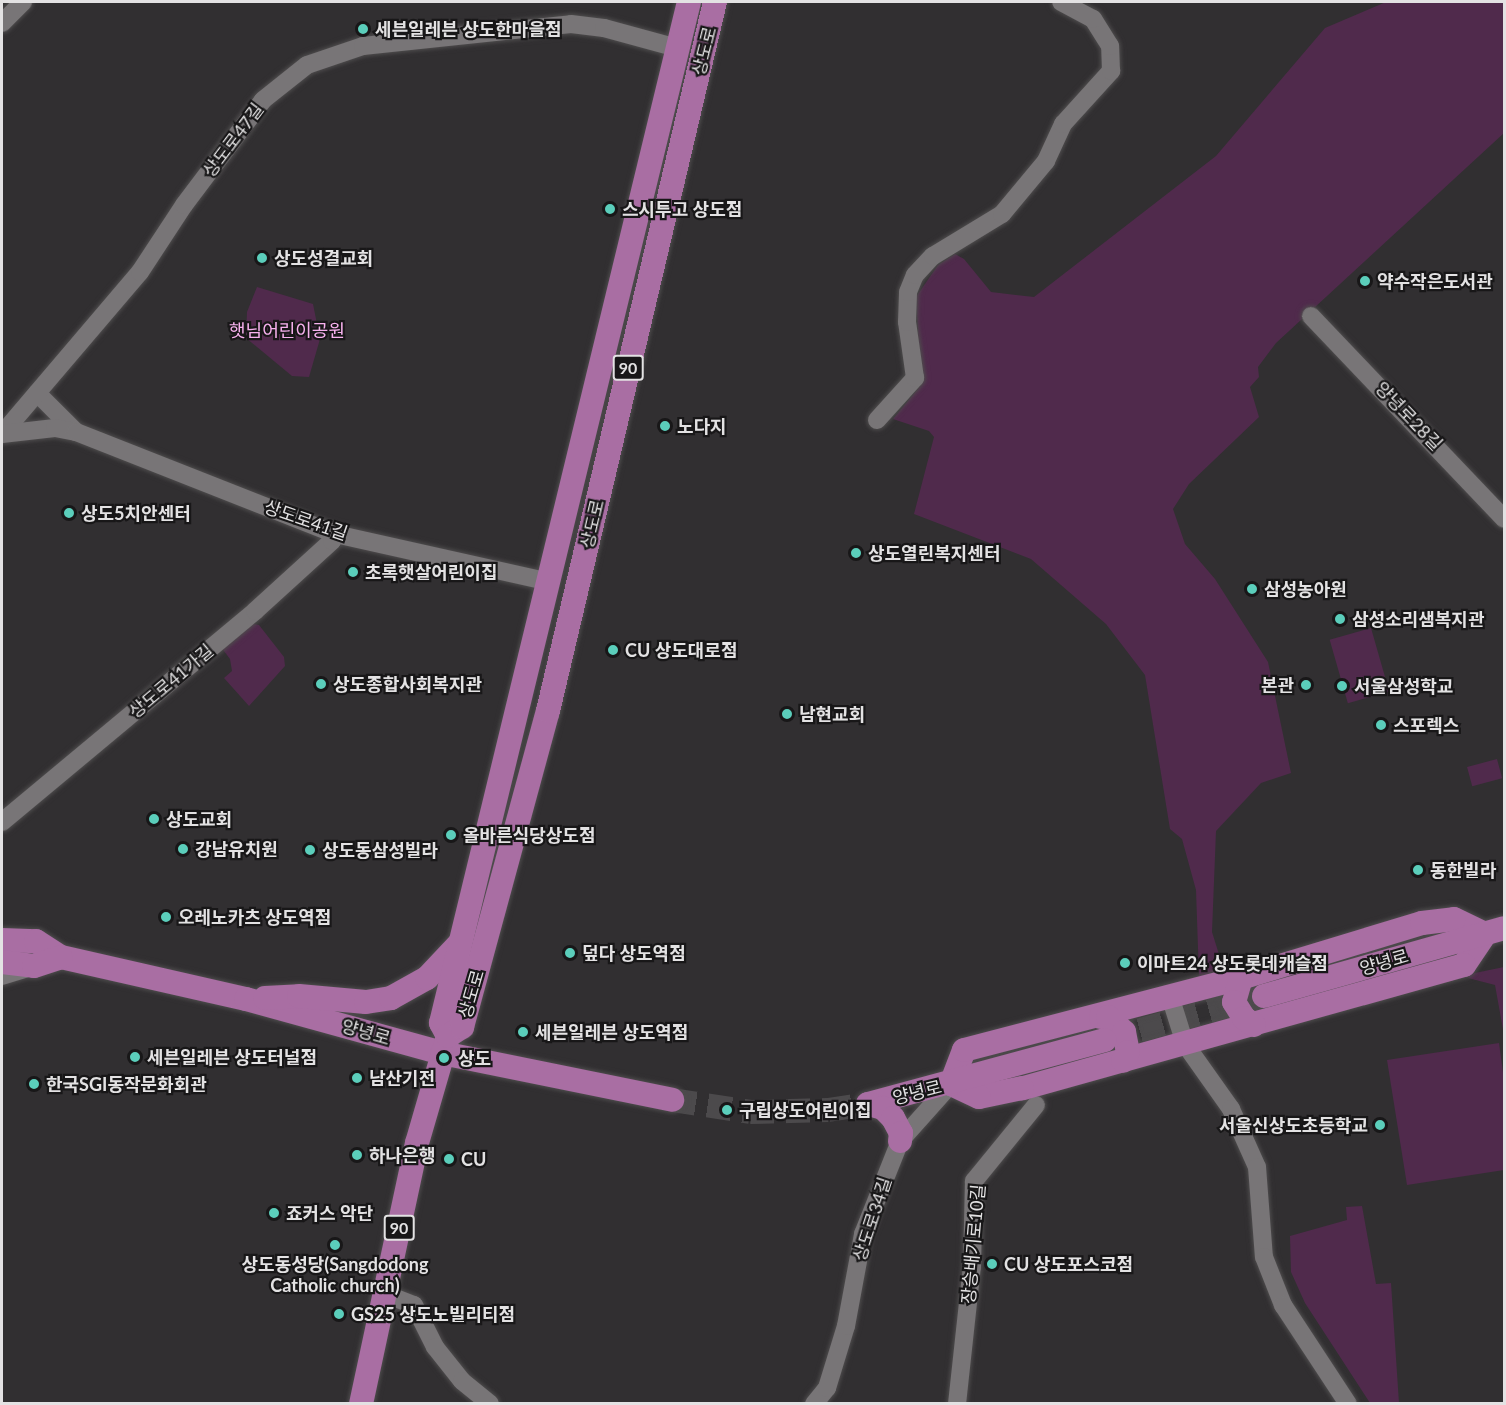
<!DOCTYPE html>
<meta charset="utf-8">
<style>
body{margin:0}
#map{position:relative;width:1506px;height:1405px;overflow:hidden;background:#312f31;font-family:Lato,"Noto Sans KR",sans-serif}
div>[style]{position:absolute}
.green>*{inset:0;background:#502a4c;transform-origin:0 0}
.major-tunnel>*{height:24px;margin-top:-12px;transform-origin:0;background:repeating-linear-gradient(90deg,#4c4a4c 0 24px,transparent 0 36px)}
.roads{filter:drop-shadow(0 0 2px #4e4c4d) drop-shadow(0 0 2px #4e4c4d)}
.minor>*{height:18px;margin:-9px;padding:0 9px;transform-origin:9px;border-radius:9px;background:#787577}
.major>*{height:24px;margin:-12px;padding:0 12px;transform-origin:12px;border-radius:12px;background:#a96ea3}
.dots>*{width:16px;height:16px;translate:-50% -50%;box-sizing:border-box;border:3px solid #181718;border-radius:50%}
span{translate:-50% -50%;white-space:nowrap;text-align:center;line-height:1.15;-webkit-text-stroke:4.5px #181718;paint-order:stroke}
.shield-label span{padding:2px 4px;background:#181718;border:2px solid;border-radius:4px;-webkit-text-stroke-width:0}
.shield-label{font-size:16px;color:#e3e2e3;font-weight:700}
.poi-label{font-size:18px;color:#e3e2e3;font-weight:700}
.left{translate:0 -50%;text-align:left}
.right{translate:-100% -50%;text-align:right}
.street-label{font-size:18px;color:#e3e2e3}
.park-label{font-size:18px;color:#f7b1ee}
.frame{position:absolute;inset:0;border:3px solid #e3e2e3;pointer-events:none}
</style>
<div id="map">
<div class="green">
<i style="clip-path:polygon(1386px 2px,1504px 2px,1504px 133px,1276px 343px,1258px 367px,1259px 377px,1250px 387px,1259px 417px,1189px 484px,1173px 509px,1185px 544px,1215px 579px,1268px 662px,1291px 773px,1261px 783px,1216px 831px,1212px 932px,1222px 964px,1219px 970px,1199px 977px,1196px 890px,1182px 839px,1170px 829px,1145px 675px,1106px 624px,1031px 559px,914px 514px,934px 437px,929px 431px,893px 419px,921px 385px,916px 297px,938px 265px,955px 254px,964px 259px,991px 292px,1034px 297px,1216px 156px,1325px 28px)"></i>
<i style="clip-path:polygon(257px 287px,313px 304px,320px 339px,309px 377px,292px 376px,246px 338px,247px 312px)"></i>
<i style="clip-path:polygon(249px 623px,259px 625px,284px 657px,285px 666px,249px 706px,224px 678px,232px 671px,230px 659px,221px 647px)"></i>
<i style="left:1371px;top:628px;width:66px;height:43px;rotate:74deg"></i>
<i style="left:1497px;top:759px;width:20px;height:31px;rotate:75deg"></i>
<i style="clip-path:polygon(1504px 967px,1504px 1035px,1495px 985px,1468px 978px,1470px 974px)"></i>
<i style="clip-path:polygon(1499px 1043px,1504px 1080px,1504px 1170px,1407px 1185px,1387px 1060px)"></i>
<i style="clip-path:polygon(1362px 1206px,1376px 1284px,1391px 1283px,1399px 1403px,1370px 1403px,1305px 1303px,1291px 1272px,1290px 1236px,1347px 1220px,1346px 1207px)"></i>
</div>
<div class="major-tunnel">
<i style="left:1105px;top:1040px;width:165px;rotate:-15.5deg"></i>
<i style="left:672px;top:1100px;width:79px;rotate:8.7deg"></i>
<i style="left:750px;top:1112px;width:78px;rotate:-1.5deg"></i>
<i style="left:828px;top:1110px;width:40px;rotate:-8.5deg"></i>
</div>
<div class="roads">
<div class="minor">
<i style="left:2px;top:23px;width:30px;rotate:-45deg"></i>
<i style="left:1311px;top:316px;width:280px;rotate:46.4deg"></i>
<i style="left:37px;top:393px;width:55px;rotate:45deg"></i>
<i style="left:877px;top:420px;width:57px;rotate:-47.9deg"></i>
<i style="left:915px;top:378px;width:57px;rotate:-98.1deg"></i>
<i style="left:907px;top:322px;width:30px;rotate:-88deg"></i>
<i style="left:908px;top:292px;width:18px;rotate:-68deg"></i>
<i style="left:915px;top:275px;width:26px;rotate:-47deg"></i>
<i style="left:933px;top:256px;width:81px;rotate:-31.3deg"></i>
<i style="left:1002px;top:214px;width:69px;rotate:-50.3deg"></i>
<i style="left:1046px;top:161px;width:41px;rotate:-65.3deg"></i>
<i style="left:1063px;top:124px;width:72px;rotate:-47.8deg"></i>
<i style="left:1111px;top:71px;width:25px;rotate:-92deg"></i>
<i style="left:1110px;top:46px;width:32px;rotate:-122deg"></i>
<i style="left:1093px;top:19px;width:36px;rotate:-152deg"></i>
<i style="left:2px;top:434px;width:213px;rotate:-49.6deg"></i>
<i style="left:140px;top:272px;width:80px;rotate:-56.7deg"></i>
<i style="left:184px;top:205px;width:131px;rotate:-53deg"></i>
<i style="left:263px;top:100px;width:56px;rotate:-38.5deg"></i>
<i style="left:307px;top:65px;width:59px;rotate:-18.7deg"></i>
<i style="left:363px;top:46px;width:209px;rotate:-6deg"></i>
<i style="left:571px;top:24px;width:33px;rotate:7deg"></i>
<i style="left:604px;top:28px;width:76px;rotate:15.3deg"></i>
<i style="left:2px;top:434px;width:53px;rotate:-6.5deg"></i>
<i style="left:55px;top:428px;width:21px;rotate:11deg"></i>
<i style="left:76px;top:432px;width:278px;rotate:21.5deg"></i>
<i style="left:335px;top:534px;width:216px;rotate:12.6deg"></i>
<i style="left:2px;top:822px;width:329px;rotate:-39.8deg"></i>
<i style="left:255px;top:611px;width:104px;rotate:-42.3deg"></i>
<i style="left:332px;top:541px;width:8px;rotate:-67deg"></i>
<i style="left:2px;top:976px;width:30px;rotate:-17deg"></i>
<i style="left:1170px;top:996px;width:50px;rotate:72.6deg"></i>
<i style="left:1185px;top:1044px;width:80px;rotate:54.7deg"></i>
<i style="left:1231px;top:1109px;width:64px;rotate:65.9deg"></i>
<i style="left:1257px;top:1167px;width:90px;rotate:85.6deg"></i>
<i style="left:1264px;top:1257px;width:52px;rotate:68.4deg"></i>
<i style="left:1283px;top:1305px;width:118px;rotate:56.7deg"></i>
<i style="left:385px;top:1294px;width:31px;rotate:21deg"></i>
<i style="left:414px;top:1305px;width:47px;rotate:63.4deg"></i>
<i style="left:435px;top:1347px;width:43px;rotate:51.5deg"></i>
<i style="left:462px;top:1381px;width:36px;rotate:39deg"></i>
<i style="left:814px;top:1404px;width:21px;rotate:-51deg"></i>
<i style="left:827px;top:1388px;width:65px;rotate:-73deg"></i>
<i style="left:846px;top:1326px;width:94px;rotate:-79.5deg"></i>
<i style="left:863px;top:1234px;width:100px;rotate:-68.3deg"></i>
<i style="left:900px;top:1141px;width:76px;rotate:-48.2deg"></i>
<i style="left:957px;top:1404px;width:138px;rotate:-83.8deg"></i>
<i style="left:972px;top:1267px;width:86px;rotate:-88.7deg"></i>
<i style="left:974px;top:1181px;width:98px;rotate:-50.8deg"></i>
</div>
<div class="major">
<i style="left:1454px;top:919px;width:34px;rotate:26deg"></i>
<i style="left:1485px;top:934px;width:37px;rotate:124deg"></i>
<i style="left:1464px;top:965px;width:459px;rotate:164.4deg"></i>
<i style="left:1022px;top:1088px;width:44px;rotate:168.2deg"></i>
<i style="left:979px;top:1097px;width:31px;rotate:-155deg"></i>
<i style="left:951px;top:1084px;width:36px;rotate:-69deg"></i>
<i style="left:964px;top:1050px;width:289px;rotate:-14.6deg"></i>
<i style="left:1244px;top:977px;width:186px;rotate:-16.9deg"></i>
<i style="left:1422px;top:923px;width:32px;rotate:-7deg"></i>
<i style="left:2px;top:940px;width:34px;rotate:2deg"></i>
<i style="left:36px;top:941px;width:30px;rotate:33deg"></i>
<i style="left:61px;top:957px;width:190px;rotate:12.8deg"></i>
<i style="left:246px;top:999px;width:203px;rotate:15.4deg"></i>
<i style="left:442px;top:1053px;width:235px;rotate:11.5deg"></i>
<i style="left:2px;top:962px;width:32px;rotate:7deg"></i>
<i style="left:34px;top:966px;width:28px;rotate:-18deg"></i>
<i style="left:1241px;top:978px;width:25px;rotate:106deg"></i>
<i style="left:1234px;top:1002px;width:19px;rotate:58deg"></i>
<i style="left:1244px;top:1018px;width:12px;rotate:35deg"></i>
<i style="left:1264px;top:996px;width:249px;rotate:-15.8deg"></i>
<i style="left:265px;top:998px;width:34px;rotate:-3deg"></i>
<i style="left:299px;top:996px;width:67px;rotate:5.1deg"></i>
<i style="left:366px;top:1002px;width:25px;rotate:-9deg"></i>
<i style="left:391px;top:998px;width:41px;rotate:-29.1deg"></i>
<i style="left:427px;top:978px;width:47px;rotate:-46.7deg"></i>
<i style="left:1101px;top:1017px;width:7px"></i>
<i style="left:1108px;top:1017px;width:22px;rotate:43deg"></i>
<i style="left:1124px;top:1032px;width:20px;rotate:79deg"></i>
<i style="left:1128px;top:1052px;width:10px;rotate:119deg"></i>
<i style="left:448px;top:1036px;width:15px;rotate:-118deg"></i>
<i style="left:441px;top:1023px;width:1051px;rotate:-76.35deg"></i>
<i style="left:868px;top:1104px;width:245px;rotate:-15.1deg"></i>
<i style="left:868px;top:1104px;width:16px;rotate:15deg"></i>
<i style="left:883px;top:1108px;width:14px;rotate:45deg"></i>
<i style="left:893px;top:1118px;width:17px;rotate:62deg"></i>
<i style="left:901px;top:1133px;width:8px;rotate:97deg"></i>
<i style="left:361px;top:1404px;width:267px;rotate:-77.9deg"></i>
<i style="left:417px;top:1143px;width:111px;rotate:-73.8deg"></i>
<i style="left:448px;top:1036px;width:17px;rotate:-33deg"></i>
<i style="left:462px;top:1027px;width:327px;rotate:-74.8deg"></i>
<i style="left:548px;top:711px;width:728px;rotate:-76.75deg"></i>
</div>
</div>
<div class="dots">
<i style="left:363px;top:29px;background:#5bcebb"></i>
<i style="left:610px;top:209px;background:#5bcebb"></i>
<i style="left:262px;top:258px;background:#5bcebb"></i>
<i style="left:1365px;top:281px;background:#5bcebb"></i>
<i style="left:665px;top:426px;background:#5bcebb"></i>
<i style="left:69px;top:513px;background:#5bcebb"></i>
<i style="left:856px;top:553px;background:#5bcebb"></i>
<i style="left:353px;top:572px;background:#5bcebb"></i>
<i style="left:1252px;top:589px;background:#5bcebb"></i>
<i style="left:1340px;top:619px;background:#5bcebb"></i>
<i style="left:613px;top:650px;background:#5bcebb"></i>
<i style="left:321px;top:684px;background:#5bcebb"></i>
<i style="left:1306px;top:685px;background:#5bcebb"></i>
<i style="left:1342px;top:686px;background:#5bcebb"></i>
<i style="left:787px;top:714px;background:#5bcebb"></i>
<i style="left:1381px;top:725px;background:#5bcebb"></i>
<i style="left:154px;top:819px;background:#5bcebb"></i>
<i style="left:451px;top:835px;background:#5bcebb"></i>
<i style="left:183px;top:849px;background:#5bcebb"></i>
<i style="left:310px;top:850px;background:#5bcebb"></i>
<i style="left:1418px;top:870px;background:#5bcebb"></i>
<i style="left:166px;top:917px;background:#5bcebb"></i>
<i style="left:570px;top:953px;background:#5bcebb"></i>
<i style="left:1125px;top:963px;background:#5bcebb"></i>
<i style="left:523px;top:1032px;background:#5bcebb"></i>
<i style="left:135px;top:1057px;background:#5bcebb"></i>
<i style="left:444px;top:1058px;background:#5bcebb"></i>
<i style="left:357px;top:1078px;background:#5bcebb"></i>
<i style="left:34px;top:1084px;background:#5bcebb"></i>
<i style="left:727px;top:1110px;background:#5bcebb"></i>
<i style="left:1380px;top:1125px;background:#5bcebb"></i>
<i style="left:357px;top:1155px;background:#5bcebb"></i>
<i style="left:449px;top:1159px;background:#5bcebb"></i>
<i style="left:274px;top:1213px;background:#5bcebb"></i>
<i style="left:335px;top:1245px;background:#5bcebb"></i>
<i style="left:992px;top:1264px;background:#5bcebb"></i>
<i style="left:339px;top:1314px;background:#5bcebb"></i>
</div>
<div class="shield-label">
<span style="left:628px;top:368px">90</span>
<span style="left:399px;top:1228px">90</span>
</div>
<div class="poi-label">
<span class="left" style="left:375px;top:29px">세븐일레븐 상도한마을점</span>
<span class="left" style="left:622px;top:209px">스시투고 상도점</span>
<span class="left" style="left:274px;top:258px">상도성결교회</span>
<span class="left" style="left:1377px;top:281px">약수작은도서관</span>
<span class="left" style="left:677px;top:426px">노다지</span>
<span class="left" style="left:81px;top:513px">상도5치안센터</span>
<span class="left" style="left:868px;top:553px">상도열린복지센터</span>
<span class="left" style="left:365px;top:572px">초록햇살어린이집</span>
<span class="left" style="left:1264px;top:589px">삼성농아원</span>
<span class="left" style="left:1352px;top:619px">삼성소리샘복지관</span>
<span class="left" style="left:625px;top:650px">CU 상도대로점</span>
<span class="left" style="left:333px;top:684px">상도종합사회복지관</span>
<span class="right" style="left:1294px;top:685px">본관</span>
<span class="left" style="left:1354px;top:686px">서울삼성학교</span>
<span class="left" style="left:799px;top:714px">남현교회</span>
<span class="left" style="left:1393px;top:725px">스포렉스</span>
<span class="left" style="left:166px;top:819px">상도교회</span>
<span class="left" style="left:463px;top:835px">올바른식당상도점</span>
<span class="left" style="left:195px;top:849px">강남유치원</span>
<span class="left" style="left:322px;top:850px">상도동삼성빌라</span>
<span class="left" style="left:1430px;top:870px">동한빌라</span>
<span class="left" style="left:178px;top:917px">오레노카츠 상도역점</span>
<span class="left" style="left:582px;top:953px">덮다 상도역점</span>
<span class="left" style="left:1137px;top:963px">이마트24 상도롯데캐슬점</span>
<span class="left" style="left:535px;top:1032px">세븐일레븐 상도역점</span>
<span class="left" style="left:147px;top:1057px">세븐일레븐 상도터널점</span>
<span class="left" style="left:458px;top:1058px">상도</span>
<span class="left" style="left:369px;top:1078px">남산기전</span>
<span class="left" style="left:46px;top:1084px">한국SGI동작문화회관</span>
<span class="left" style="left:739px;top:1110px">구립상도어린이집</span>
<span class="right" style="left:1368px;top:1125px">서울신상도초등학교</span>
<span class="left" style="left:369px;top:1155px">하나은행</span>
<span class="left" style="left:461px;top:1159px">CU</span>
<span class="left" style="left:286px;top:1213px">죠커스 악단</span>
<span class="left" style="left:1004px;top:1264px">CU 상도포스코점</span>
<span style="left:335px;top:1275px">상도동성당(Sangdodong<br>Catholic church)</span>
<span class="left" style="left:351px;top:1314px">GS25 상도노빌리티점</span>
</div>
<div class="street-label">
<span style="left:704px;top:51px;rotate:-76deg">상도로</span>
<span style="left:233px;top:140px;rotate:-53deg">상도로47길</span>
<span style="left:1409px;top:416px;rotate:46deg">양녕로28길</span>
<span style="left:306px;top:520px;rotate:19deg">상도로41길</span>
<span style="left:592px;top:524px;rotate:-77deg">상도로</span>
<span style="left:171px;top:681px;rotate:-40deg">상도로41가길</span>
<span style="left:1384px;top:962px;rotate:-16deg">양녕로</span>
<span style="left:471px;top:994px;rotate:-74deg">상도로</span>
<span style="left:366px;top:1032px;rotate:16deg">양녕로</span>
<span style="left:917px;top:1092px;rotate:-14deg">양녕로</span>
<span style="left:872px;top:1219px;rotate:-72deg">상도로34길</span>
<span style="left:973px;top:1244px;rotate:-85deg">장승배기로10길</span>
</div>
<div class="park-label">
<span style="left:287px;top:330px">햇님어린이공원</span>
</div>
<div class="frame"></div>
</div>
